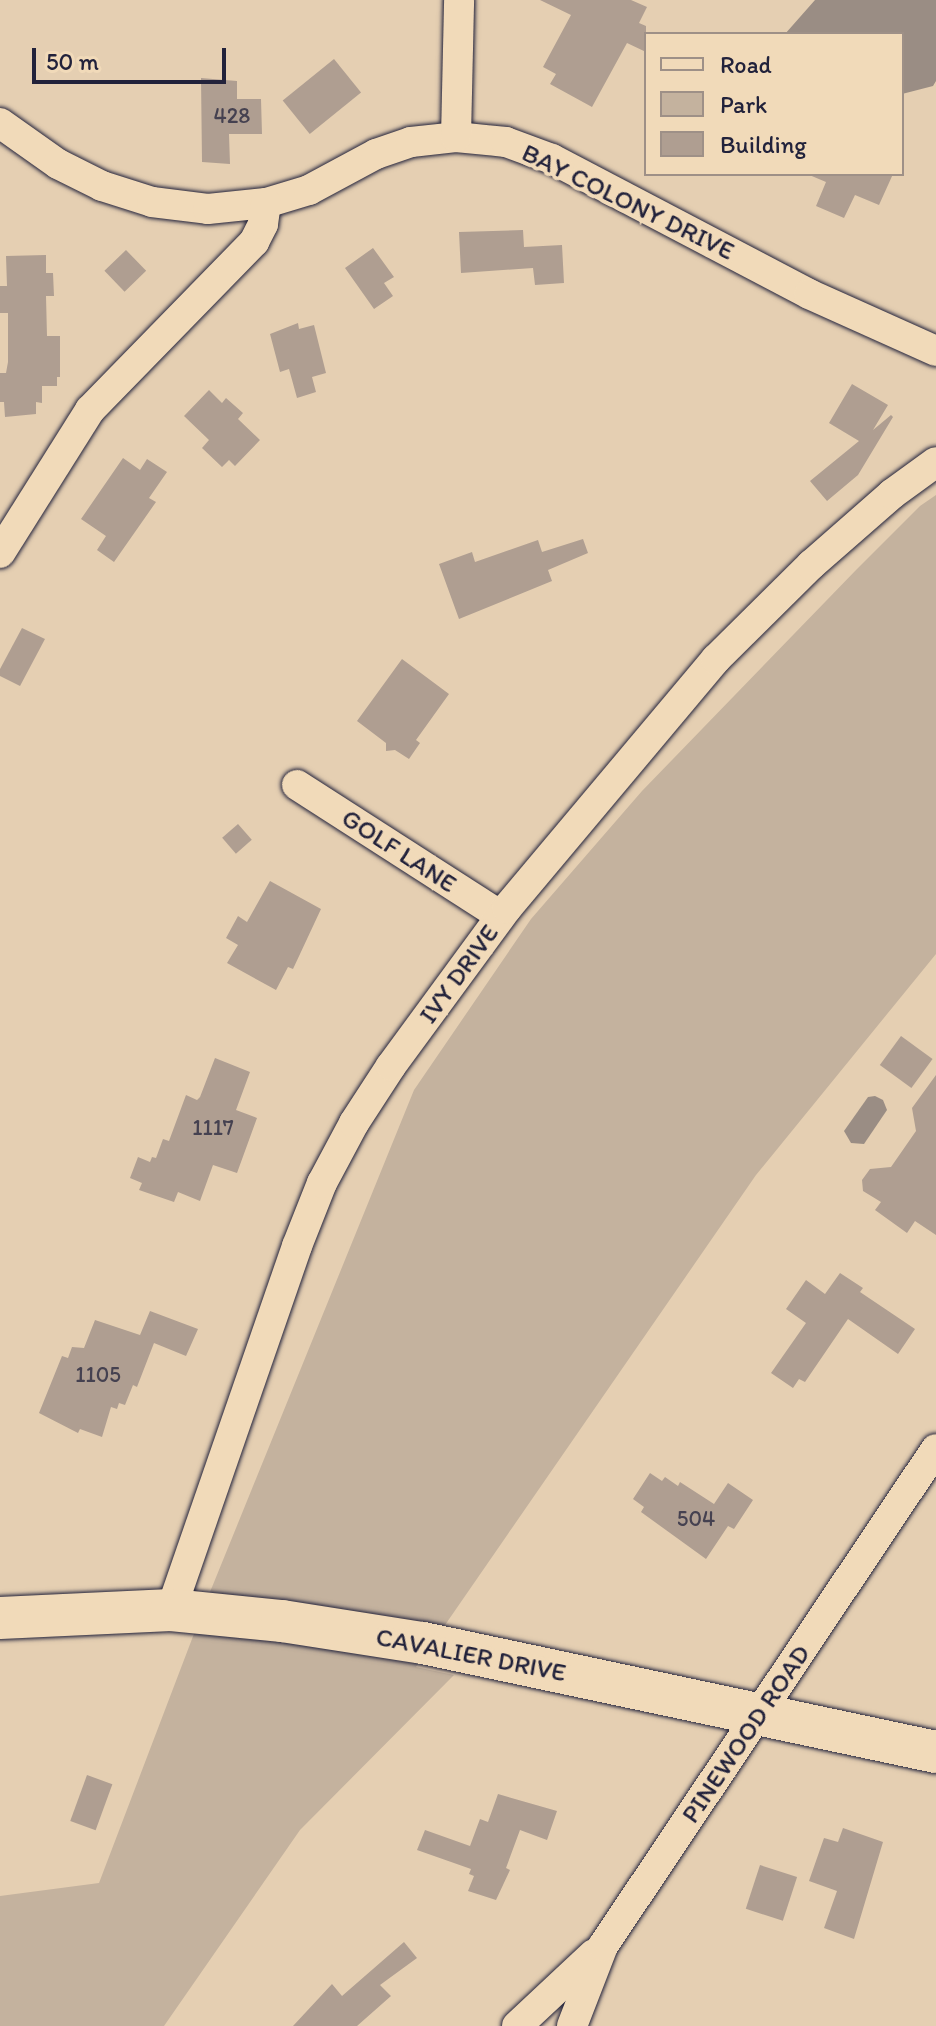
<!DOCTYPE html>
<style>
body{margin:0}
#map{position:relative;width:936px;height:2026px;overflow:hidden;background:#e5cfb2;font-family:Itim,sans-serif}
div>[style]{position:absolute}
.green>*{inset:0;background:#c4b29e}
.water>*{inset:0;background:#9a8d84}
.building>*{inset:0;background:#af9e91;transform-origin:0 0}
.roads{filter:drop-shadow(0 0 2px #22223b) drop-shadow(0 0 2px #22223b)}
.street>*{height:30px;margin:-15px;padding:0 15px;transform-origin:15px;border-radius:15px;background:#f1dab9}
.secondary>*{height:42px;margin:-21px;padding:0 21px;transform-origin:21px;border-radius:21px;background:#f1dab9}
span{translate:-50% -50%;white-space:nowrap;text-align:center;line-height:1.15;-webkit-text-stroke:8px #f1dab9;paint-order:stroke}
.number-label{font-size:22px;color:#454150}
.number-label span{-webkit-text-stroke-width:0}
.street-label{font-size:26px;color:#22223b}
.legend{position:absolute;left:644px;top:32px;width:260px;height:144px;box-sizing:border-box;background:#f1dab9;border:2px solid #9e9087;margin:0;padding:10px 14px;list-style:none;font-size:24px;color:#22223b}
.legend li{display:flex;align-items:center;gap:16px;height:40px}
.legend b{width:40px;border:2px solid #9e9087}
.scale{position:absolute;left:32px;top:48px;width:194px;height:36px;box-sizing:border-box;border:4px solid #22223b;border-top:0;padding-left:10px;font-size:24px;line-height:28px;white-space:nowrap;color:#22223b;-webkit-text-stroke:6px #f1dab9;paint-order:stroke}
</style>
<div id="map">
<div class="green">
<i style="clip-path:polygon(936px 495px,936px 954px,756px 1175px,416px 1667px,454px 1675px,300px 1830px,164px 2026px,0 2026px,0 1896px,99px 1883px,208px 1597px,414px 1090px,531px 919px,642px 791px,857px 569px,920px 506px)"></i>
</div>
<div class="water">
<i style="clip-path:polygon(815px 0,936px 0,936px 81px,933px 86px,902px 94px,902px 34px,785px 34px)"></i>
<i style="clip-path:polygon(875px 1096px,883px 1100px,887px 1110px,864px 1144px,851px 1143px,844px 1131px,868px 1097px)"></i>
</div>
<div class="building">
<i style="clip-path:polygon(540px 0,631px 0,647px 7px,639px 23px,646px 26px,646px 52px,627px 43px,592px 107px,550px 84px,556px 74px,543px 67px,571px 15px)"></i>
<i style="left:334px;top:59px;width:43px;height:66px;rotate:51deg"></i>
<i style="clip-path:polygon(201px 78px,237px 81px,237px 99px,261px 99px,262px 134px,229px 134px,230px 164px,202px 162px)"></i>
<i style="clip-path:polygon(807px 174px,893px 174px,879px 205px,855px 195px,844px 218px,816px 206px,826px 182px)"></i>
<i style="clip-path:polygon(523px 230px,524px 247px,562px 245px,564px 283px,535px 285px,533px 268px,461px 273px,459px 232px)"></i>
<i style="clip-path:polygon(373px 248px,394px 277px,384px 283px,393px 296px,374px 309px,345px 268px)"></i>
<i style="left:126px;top:250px;width:29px;height:30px;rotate:46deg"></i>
<i style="clip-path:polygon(46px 255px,46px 273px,53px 273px,54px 296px,46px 296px,47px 336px,60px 336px,60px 377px,57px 377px,57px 386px,42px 386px,42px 403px,36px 402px,36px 414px,5px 417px,4px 402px,0 402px,0 373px,6px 373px,8px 362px,8px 313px,0 313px,0 286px,7px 286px,6px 256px)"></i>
<i style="clip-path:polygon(298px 323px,299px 329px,314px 325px,326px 373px,312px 377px,316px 392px,297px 398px,289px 369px,280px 372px,270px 334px)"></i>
<i style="clip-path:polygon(852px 384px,888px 405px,873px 430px,891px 415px,893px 417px,858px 475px,827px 501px,810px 481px,859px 441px,829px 423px)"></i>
<i style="clip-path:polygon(209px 390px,222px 403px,226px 398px,243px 413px,238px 419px,260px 440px,235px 466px,229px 460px,222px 467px,202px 448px,209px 440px,184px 416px)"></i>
<i style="clip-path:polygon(123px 458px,140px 470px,147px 459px,167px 472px,149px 498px,156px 502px,114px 562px,97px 550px,106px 536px,81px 519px)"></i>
<i style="clip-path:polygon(583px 539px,588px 553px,548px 570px,552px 581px,459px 619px,439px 564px,472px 552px,475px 562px,538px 540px,542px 552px)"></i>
<i style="clip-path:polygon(22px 628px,45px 639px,20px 686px,0 676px,0 669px)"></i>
<i style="clip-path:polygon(402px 659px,449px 694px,416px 740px,420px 743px,409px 759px,395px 750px,386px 751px,386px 743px,357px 721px)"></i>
<i style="left:238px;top:824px;width:21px;height:21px;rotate:49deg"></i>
<i style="clip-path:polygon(270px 881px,321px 909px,293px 969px,288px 967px,276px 990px,227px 963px,238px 945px,226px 938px,238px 916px,247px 922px)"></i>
<i style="left:901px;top:1036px;width:39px;height:36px;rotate:36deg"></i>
<i style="clip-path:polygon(215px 1058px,250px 1072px,236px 1110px,257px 1118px,237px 1173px,213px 1165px,200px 1201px,178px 1192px,174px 1202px,139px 1190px,142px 1183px,130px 1178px,138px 1157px,150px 1162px,152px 1157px,156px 1158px,163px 1139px,169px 1141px,186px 1095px,197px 1100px,200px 1097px)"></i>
<i style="clip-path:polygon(936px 1075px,936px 1235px,915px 1221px,907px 1233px,875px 1210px,881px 1202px,863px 1191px,862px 1180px,870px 1169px,891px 1167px,916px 1131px,912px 1108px)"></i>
<i style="clip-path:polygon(840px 1273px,863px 1288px,860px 1292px,915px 1329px,898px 1354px,848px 1319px,805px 1382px,799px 1379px,793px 1388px,771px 1373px,806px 1323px,786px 1309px,806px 1280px,825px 1294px)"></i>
<i style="clip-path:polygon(150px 1311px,198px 1329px,186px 1356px,154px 1343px,137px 1387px,133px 1385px,125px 1405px,119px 1403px,117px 1409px,111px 1407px,102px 1437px,80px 1429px,78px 1433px,39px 1413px,62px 1356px,68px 1358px,72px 1347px,84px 1348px,95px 1320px,140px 1335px)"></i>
<i style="clip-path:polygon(650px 1473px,662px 1481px,665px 1477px,678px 1486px,680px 1482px,714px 1504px,728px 1483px,753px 1500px,734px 1529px,728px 1526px,706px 1559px,641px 1512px,644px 1507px,633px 1499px)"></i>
<i style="left:87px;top:1775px;width:27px;height:49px;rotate:20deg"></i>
<i style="clip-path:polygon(498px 1794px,557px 1811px,547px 1840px,520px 1830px,506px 1868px,510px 1870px,496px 1900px,468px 1891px,474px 1876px,469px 1874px,471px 1869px,417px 1850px,425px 1830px,470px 1846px,480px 1819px,488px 1822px)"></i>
<i style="clip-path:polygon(843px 1828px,883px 1842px,854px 1939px,824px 1928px,837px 1891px,809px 1881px,824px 1838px,838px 1842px)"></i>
<i style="left:760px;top:1865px;width:39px;height:46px;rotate:18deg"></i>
<i style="clip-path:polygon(404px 1942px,417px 1958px,380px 1985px,391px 1996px,357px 2026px,293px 2026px,332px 1984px,342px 1996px)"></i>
</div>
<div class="roads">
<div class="street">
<i style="left:0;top:123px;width:71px;rotate:35.3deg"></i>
<i style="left:58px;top:164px;width:49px;rotate:26.6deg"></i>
<i style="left:102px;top:186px;width:52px;rotate:17.7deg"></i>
<i style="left:152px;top:202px;width:56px;rotate:7.1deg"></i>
<i style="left:208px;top:209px;width:58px;rotate:-5.9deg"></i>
<i style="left:266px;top:203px;width:45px;rotate:-16.8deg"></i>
<i style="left:309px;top:190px;width:76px;rotate:-28.2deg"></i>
<i style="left:376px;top:154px;width:37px;rotate:-19deg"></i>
<i style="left:411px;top:142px;width:45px;rotate:-6.3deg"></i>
<i style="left:456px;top:137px;width:50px;rotate:5.7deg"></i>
<i style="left:506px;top:142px;width:49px;rotate:20.3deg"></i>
<i style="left:552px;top:159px;width:290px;rotate:27.7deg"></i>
<i style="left:809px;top:294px;width:139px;rotate:24.2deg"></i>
<i style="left:456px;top:137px;width:137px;rotate:-88.7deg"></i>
<i style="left:0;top:553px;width:169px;rotate:-57.8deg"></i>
<i style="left:90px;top:410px;width:235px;rotate:-45.7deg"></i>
<i style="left:254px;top:242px;width:20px;rotate:-63deg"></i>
<i style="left:263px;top:224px;width:21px;rotate:-82deg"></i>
<i style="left:297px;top:785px;width:242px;rotate:32.7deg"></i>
<i style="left:171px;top:1610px;width:385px;rotate:-70.9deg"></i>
<i style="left:297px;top:1246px;width:68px;rotate:-68.4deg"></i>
<i style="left:322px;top:1183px;width:68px;rotate:-61.9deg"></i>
<i style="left:354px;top:1123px;width:68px;rotate:-57deg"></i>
<i style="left:391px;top:1066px;width:196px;rotate:-53.7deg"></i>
<i style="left:507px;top:908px;width:325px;rotate:-50deg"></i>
<i style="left:716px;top:659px;width:134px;rotate:-44.7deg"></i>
<i style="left:811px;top:565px;width:108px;rotate:-41.2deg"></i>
<i style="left:892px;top:494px;width:54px;rotate:-36deg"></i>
<i style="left:517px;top:2026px;width:105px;rotate:-43.1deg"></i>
<i style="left:572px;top:2026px;width:86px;rotate:-68.8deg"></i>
<i style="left:603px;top:1946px;width:598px;rotate:-56.18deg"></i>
</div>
<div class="secondary">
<i style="left:0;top:1618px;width:171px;rotate:-2.7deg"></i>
<i style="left:171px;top:1610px;width:112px;rotate:5.7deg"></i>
<i style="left:282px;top:1621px;width:143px;rotate:8.9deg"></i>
<i style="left:423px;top:1643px;width:524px;rotate:12deg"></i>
</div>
</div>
<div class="number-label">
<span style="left:232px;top:116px">428</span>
<span style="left:213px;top:1128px">1117</span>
<span style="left:98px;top:1375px">1105</span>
<span style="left:696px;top:1519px">504</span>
</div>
<div class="street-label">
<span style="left:628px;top:202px;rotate:26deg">BAY COLONY DRIVE</span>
<span style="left:399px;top:851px;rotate:33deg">GOLF LANE</span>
<span style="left:459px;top:974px;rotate:-54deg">IVY DRIVE</span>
<span style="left:471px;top:1655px;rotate:11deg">CAVALIER DRIVE</span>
<span style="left:746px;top:1734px;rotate:-56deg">PINEWOOD ROAD</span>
</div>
<ul class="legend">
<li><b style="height:10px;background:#f1dab9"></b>Road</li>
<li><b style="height:22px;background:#c4b29e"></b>Park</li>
<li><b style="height:22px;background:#af9e91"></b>Building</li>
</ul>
<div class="scale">50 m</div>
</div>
